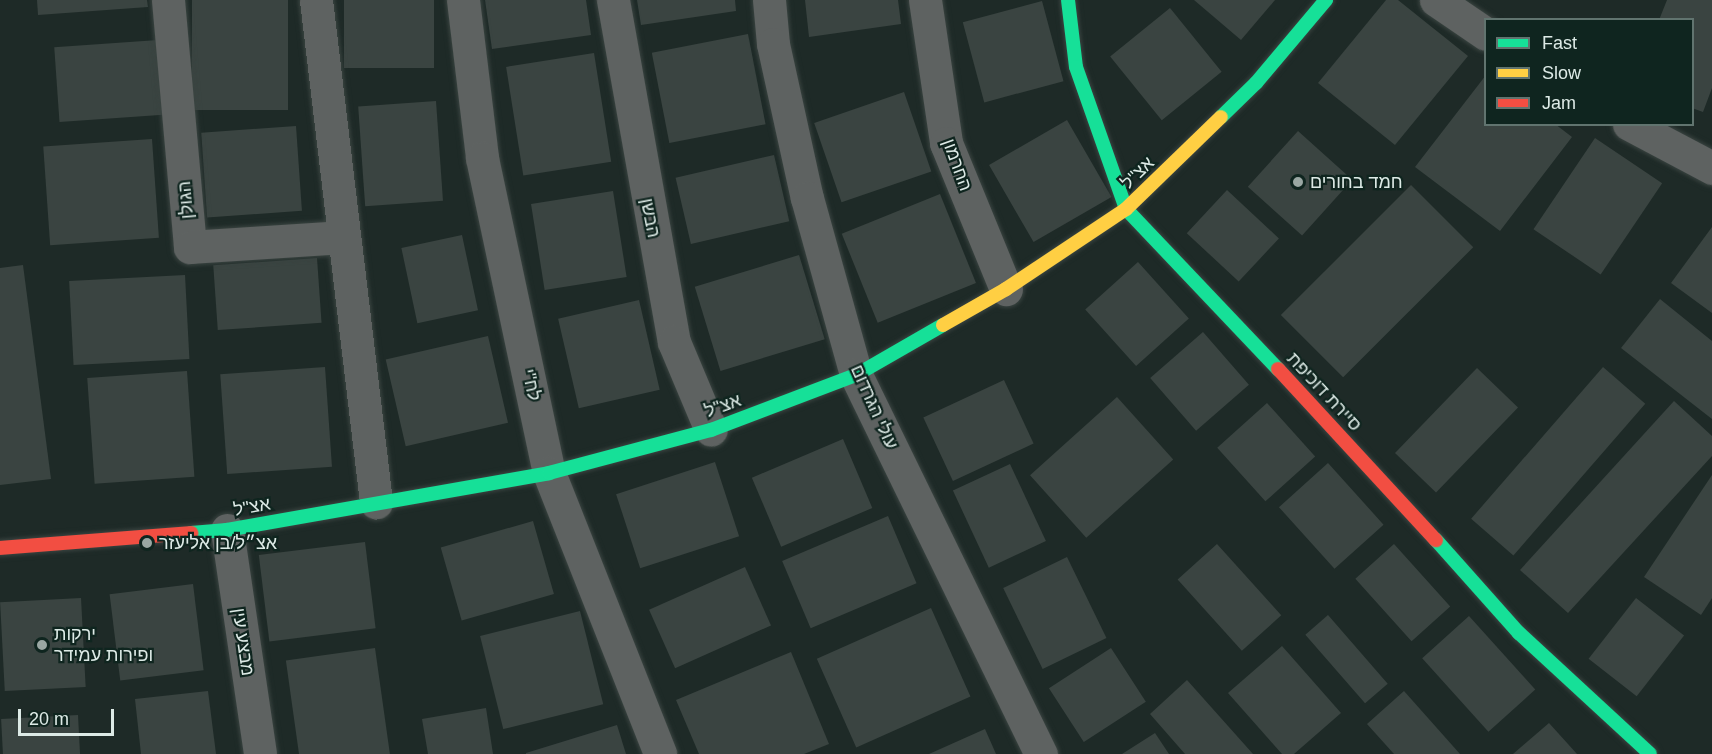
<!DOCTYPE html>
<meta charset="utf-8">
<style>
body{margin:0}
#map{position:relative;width:1712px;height:754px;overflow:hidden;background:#1e2a27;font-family:Helvetica,Heebo,sans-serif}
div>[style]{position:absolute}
.building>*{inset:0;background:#3a4441;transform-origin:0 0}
.roads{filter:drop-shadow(0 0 2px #3a4441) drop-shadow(0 0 2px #3a4441)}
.street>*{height:33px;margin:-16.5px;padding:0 16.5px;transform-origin:16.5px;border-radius:16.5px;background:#5e6261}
.fast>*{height:14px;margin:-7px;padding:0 7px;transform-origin:7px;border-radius:7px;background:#16e098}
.slow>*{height:14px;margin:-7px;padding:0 7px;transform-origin:7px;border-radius:7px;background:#ffcf43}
.jam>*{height:14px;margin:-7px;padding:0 7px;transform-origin:7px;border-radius:7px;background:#f24e42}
.dots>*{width:16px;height:16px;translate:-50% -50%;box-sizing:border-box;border:3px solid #0f251f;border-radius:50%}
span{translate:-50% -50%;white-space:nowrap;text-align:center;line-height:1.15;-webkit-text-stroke:4.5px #0f251f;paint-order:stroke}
.street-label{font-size:18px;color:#ddeae6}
.poi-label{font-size:18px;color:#ddeae6}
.left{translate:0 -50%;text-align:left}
.legend{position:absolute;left:1484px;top:18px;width:210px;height:108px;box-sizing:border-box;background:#0f251f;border:2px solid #61746f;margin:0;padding:8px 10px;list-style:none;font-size:18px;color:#ddeae6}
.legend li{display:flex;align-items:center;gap:12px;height:30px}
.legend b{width:30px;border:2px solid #61746f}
.scale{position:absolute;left:18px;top:709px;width:96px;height:27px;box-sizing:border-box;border:3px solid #ddeae6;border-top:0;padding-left:8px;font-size:18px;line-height:21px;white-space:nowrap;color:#ddeae6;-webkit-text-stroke:4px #0f251f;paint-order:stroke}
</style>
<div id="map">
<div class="building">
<i style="clip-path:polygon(37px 0,147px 0,148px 7px,38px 15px)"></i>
<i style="left:192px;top:0;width:96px;height:110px"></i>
<i style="left:344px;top:0;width:90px;height:68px"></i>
<i style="clip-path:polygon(485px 0,586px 0,591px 35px,492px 49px)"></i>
<i style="clip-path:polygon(637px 0,735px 0,736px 11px,641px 25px)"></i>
<i style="clip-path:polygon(805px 0,898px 0,901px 24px,809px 37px)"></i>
<i style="clip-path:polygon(1194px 0,1275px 0,1241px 40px)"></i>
<i style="clip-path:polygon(1386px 0,1398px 0,1468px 56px,1395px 145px,1318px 83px)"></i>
<i style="clip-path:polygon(1667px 0,1712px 0,1712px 88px,1703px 112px,1692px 108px,1692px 20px,1659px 20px)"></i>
<i style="left:1042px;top:1px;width:83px;height:82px;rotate:75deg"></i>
<i style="left:1170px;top:8px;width:82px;height:77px;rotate:51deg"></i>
<i style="left:748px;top:34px;width:92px;height:98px;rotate:79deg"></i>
<i style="left:158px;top:40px;width:75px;height:104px;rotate:86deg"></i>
<i style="left:594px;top:53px;width:110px;height:89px;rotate:81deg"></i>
<i style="clip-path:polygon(1486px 75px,1486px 124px,1555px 124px,1572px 137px,1500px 231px,1415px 167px)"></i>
<i style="left:904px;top:92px;width:84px;height:95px;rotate:71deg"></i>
<i style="left:436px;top:101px;width:100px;height:78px;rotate:86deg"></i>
<i style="left:1067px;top:120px;width:89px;height:90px;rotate:60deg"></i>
<i style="left:296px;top:126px;width:85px;height:95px;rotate:86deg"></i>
<i style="left:1298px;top:131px;width:73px;height:75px;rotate:42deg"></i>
<i style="left:1595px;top:138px;width:81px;height:110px;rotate:34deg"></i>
<i style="left:152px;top:139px;width:99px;height:109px;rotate:86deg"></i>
<i style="left:774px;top:155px;width:68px;height:101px;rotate:77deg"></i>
<i style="left:1411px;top:185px;width:88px;height:184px;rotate:45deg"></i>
<i style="left:1227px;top:190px;width:71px;height:59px;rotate:43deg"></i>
<i style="left:613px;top:191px;width:87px;height:83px;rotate:81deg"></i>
<i style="left:940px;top:194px;width:96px;height:106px;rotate:68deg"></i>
<i style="clip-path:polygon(1712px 227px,1712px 313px,1671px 283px)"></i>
<i style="left:462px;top:235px;width:77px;height:62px;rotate:78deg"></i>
<i style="left:799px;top:255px;width:88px;height:109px;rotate:73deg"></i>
<i style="left:317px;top:258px;width:65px;height:104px;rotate:86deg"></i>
<i style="left:1138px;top:262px;width:76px;height:71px;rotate:48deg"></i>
<i style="clip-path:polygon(23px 265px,51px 479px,0 485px,0 268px)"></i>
<i style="left:185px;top:275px;width:84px;height:116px;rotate:87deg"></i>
<i style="clip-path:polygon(1660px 299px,1712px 341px,1712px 419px,1621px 348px)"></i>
<i style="left:639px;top:300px;width:92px;height:83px;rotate:77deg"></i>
<i style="left:1203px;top:332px;width:70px;height:70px;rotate:49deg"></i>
<i style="left:488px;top:336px;width:89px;height:105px;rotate:77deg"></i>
<i style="left:325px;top:367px;width:100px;height:105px;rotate:86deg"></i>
<i style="left:1603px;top:367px;width:56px;height:201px;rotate:41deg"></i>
<i style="left:1477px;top:368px;width:57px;height:118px;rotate:44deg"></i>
<i style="left:187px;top:371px;width:106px;height:100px;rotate:86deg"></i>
<i style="left:1004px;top:380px;width:70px;height:89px;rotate:65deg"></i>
<i style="left:1117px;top:397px;width:84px;height:117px;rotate:48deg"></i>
<i style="clip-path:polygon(1674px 401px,1712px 436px,1712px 456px,1568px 613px,1520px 570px)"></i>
<i style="left:1267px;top:403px;width:72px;height:67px;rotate:48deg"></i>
<i style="left:843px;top:439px;width:75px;height:99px;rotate:67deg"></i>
<i style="left:715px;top:462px;width:78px;height:104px;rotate:72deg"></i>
<i style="left:1328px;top:463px;width:83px;height:66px;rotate:48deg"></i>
<i style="left:1010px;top:464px;width:85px;height:63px;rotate:65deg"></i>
<i style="clip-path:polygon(1712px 475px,1712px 598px,1701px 615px,1644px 577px)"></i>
<i style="left:888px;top:516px;width:73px;height:115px;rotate:67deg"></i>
<i style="left:533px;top:521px;width:76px;height:96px;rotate:74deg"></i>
<i style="left:365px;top:542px;width:87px;height:107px;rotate:83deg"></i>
<i style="left:1217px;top:544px;width:96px;height:53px;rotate:48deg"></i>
<i style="left:1394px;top:544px;width:84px;height:52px;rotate:48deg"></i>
<i style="left:1067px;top:557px;width:90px;height:71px;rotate:64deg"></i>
<i style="left:745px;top:567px;width:64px;height:105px;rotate:66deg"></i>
<i style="left:193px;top:584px;width:87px;height:84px;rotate:83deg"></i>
<i style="left:81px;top:598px;width:89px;height:81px;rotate:87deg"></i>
<i style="left:1636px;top:598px;width:61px;height:77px;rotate:38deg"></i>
<i style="left:931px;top:608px;width:97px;height:125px;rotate:66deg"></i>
<i style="left:580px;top:611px;width:96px;height:103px;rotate:76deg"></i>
<i style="left:1328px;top:615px;width:91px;height:30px;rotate:49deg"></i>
<i style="left:1469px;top:616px;width:99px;height:63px;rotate:48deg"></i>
<i style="clip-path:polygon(1282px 646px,1341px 713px,1294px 754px,1282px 754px,1228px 693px)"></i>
<i style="left:375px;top:648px;width:107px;height:90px;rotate:82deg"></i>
<i style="left:1111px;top:648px;width:64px;height:74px;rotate:57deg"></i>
<i style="clip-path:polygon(791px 652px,829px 744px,804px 754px,699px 754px,676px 700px)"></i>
<i style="clip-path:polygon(1187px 680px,1253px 754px,1185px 754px,1150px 714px)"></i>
<i style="clip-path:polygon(208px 691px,216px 754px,141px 754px,135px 699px)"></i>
<i style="clip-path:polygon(1404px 691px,1460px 754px,1394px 754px,1367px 724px)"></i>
<i style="clip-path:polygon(486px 708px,493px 754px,428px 754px,422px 719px)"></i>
<i style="left:78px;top:715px;width:39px;height:77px;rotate:87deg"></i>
<i style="clip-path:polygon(1549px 723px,1577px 754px,1513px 754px)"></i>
<i style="clip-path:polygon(617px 725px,626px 754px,526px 754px,526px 753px)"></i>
<i style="clip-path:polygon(985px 729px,996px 754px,929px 754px)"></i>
<i style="clip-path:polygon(1155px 733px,1169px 754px,1122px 754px)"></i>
</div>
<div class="roads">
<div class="street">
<i style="left:168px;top:0;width:248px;rotate:84.9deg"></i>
<i style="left:190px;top:247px;width:153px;rotate:-3.7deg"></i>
<i style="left:316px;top:0;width:506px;rotate:83.18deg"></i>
<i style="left:463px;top:0;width:159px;rotate:83.1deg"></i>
<i style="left:482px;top:158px;width:322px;rotate:78deg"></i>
<i style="left:549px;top:473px;width:302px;rotate:68.4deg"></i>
<i style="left:613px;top:0;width:347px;rotate:79.9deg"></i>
<i style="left:674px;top:342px;width:95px;rotate:67.2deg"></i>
<i style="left:769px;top:0;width:44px;rotate:84.8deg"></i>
<i style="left:773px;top:44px;width:158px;rotate:77.6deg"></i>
<i style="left:807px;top:198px;width:184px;rotate:74.5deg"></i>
<i style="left:856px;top:375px;width:422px;rotate:64deg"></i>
<i style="left:925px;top:0;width:145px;rotate:81.6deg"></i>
<i style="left:946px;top:143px;width:158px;rotate:67.7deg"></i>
<i style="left:1436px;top:0;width:60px;rotate:34.2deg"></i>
<i style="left:1629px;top:124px;width:94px;rotate:27.9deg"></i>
<i style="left:227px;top:530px;width:226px;rotate:81.6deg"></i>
</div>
<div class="fast">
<i style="left:1068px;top:0;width:67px;rotate:83.2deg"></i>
<i style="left:1076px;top:67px;width:151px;rotate:70.6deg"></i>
<i style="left:1126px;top:209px;width:221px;rotate:46.5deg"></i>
<i style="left:1221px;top:117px;width:49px;rotate:-44.2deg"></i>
<i style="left:1256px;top:83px;width:109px;rotate:-49.9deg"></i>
<i style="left:191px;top:533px;width:36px;rotate:-5deg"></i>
<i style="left:227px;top:530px;width:327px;rotate:-10deg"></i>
<i style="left:549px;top:473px;width:168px;rotate:-14.9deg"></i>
<i style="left:711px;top:430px;width:155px;rotate:-20.8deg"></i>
<i style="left:856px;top:375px;width:100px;rotate:-29.9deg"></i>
<i style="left:1436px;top:540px;width:125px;rotate:48.3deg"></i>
<i style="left:1519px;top:633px;width:178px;rotate:42.7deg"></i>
</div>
<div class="slow">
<i style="left:943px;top:325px;width:73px;rotate:-29.7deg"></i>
<i style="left:1006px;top:289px;width:144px;rotate:-33.7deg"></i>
<i style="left:1126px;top:209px;width:132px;rotate:-44.1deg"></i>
</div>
<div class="jam">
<i style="left:1278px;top:369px;width:233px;rotate:47.3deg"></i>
<i style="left:0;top:548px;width:192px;rotate:-4.5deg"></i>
</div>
</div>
<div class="dots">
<i style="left:1298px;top:182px;background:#9aa7a3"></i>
<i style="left:147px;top:543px;background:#9aa7a3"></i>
<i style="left:42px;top:645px;background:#9aa7a3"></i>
</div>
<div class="street-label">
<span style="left:957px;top:165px;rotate:70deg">החרמון</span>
<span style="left:1138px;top:173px;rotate:-44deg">אצ"ל</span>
<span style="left:186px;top:200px;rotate:-95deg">הגולן</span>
<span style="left:650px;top:218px;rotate:79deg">הבשן</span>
<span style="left:531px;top:385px;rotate:78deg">לח"י</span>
<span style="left:1324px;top:392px;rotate:47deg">סיירת דוכיפת</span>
<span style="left:723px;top:406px;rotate:-20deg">אצ"ל</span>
<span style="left:874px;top:407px;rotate:66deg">עולי הגרדום</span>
<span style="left:252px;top:507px;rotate:-11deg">אצ"ל</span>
<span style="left:243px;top:642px;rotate:82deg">מבצע עין</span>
</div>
<div class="poi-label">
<span class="left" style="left:1310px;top:182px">חמד בחורים</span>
<span class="left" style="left:159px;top:543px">אצ״ל/בן אליעזר</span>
<span class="left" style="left:54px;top:645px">ירקות<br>ופירות עמידר</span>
</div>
<ul class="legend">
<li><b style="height:8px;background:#16e098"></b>Fast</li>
<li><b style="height:8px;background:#ffcf43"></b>Slow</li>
<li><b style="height:8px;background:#f24e42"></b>Jam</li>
</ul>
<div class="scale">20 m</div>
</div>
